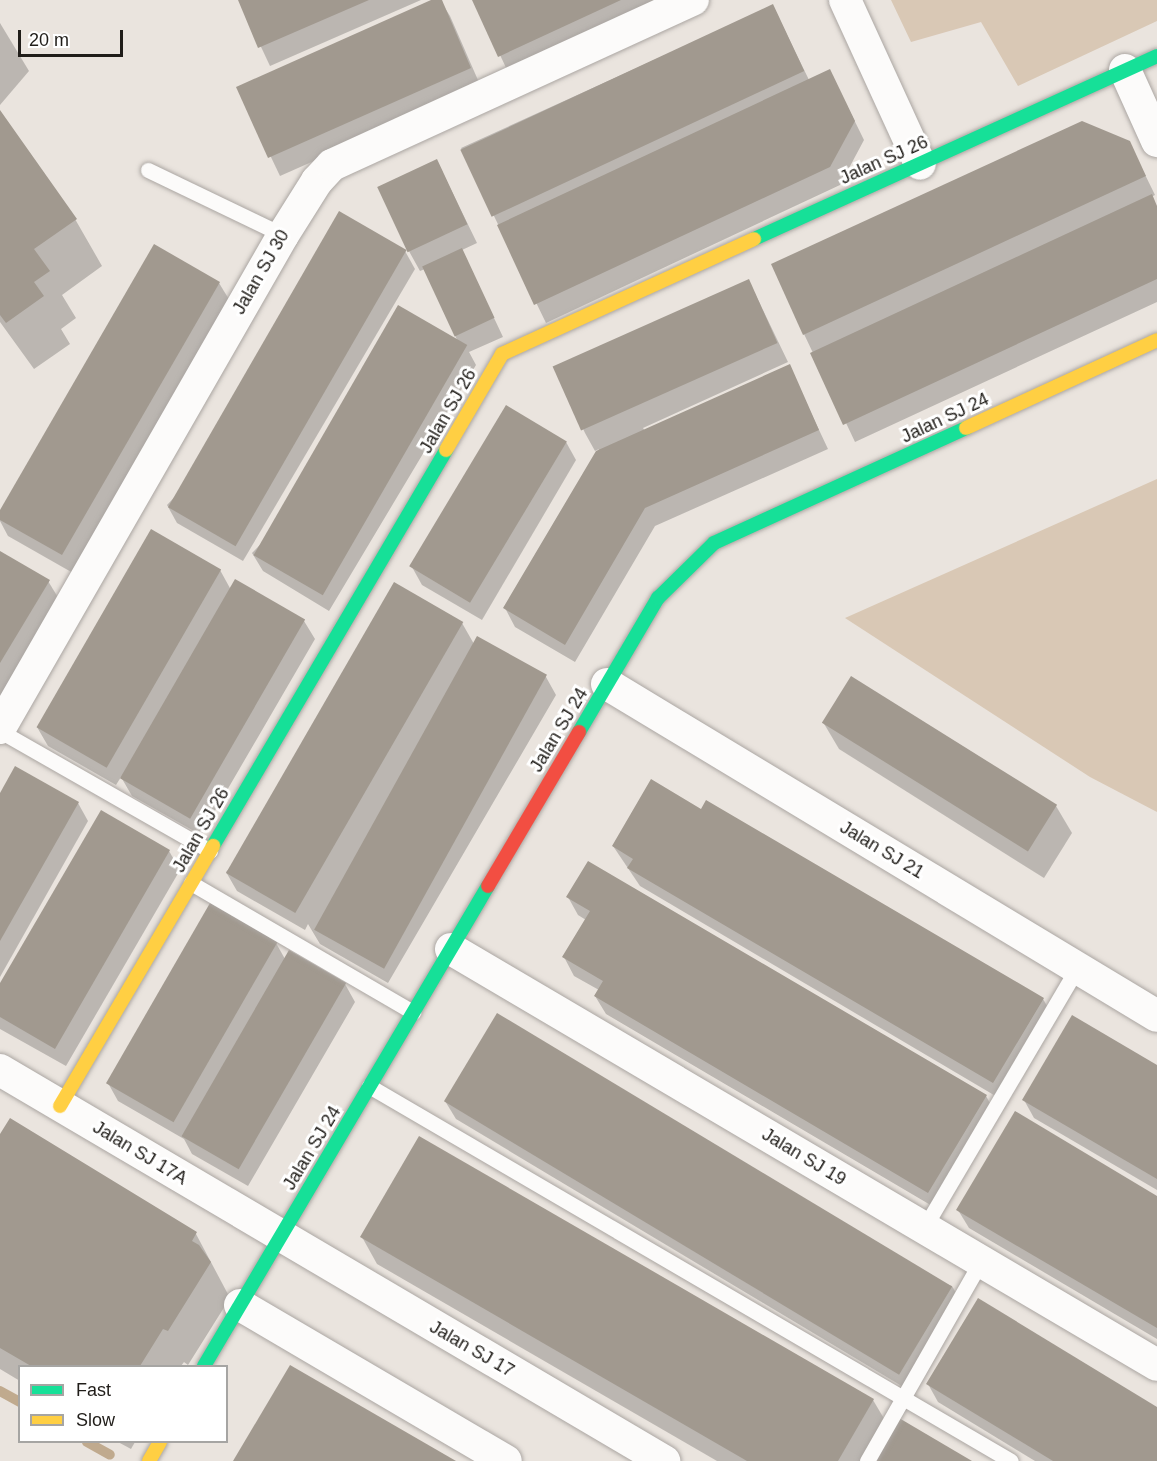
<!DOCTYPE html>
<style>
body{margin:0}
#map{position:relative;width:1157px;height:1461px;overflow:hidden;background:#eae4de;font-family:Arial,sans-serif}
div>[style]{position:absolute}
.green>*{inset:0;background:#d9c8b5}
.shadow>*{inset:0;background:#0003}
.stream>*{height:10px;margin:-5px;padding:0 5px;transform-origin:5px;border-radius:5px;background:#c0aa8e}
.building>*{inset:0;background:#a1998f;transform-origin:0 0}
.roads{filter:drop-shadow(0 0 2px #aba6a2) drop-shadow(0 0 2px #aba6a2)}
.lane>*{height:15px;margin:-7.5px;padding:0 7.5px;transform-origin:7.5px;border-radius:7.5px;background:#fcfbfa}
.street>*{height:32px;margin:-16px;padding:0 16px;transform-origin:16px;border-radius:16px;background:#fcfbfa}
.fast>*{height:14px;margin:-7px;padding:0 7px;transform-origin:7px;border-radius:7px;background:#16e098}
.slow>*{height:14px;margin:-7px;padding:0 7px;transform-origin:7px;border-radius:7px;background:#ffcf43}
.jam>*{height:14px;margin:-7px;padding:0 7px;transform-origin:7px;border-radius:7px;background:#f24e42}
span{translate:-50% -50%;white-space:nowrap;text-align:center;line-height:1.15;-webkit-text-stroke:6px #fff;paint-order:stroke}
.street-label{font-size:18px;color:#201d19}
.legend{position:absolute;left:18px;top:1365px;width:210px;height:78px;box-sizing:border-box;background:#fff;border:2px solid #a6a5a3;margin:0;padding:8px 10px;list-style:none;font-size:18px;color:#201d19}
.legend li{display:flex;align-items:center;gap:12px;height:30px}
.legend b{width:30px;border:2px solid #a6a5a3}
.scale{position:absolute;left:18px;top:30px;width:105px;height:27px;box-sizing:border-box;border:3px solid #201d19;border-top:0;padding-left:8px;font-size:18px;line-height:21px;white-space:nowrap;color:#201d19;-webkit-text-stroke:4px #fff;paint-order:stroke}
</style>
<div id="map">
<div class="green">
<i style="clip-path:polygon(891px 0,1157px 0,1157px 21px,1018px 86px,981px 22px,911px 42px)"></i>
<i style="clip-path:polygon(1157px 479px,1157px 812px,1090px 777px,845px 618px)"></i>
</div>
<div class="shadow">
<i style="clip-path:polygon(239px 0,421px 0,270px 66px)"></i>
<i style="clip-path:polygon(435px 0,440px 0,450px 16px,481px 87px,280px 176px,238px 88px)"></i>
<i style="clip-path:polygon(474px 0,671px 0,509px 74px)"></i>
<i style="clip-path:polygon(773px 6px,809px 80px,830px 71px,864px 140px,840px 185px,546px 323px,461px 148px)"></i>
<i style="clip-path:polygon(0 23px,29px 71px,0 105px)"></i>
<i style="clip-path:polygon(0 112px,75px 219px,102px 266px,62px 295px,76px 318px,61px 329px,70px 344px,34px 369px,0 322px)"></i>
<i style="clip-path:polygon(1129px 142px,1155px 195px,1151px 197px,1157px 207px,1157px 302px,855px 442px,804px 334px)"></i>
<i style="clip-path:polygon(437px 161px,477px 243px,462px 250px,503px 337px,469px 352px,476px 365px,329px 611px,263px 571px,252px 553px,458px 342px,425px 269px,420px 271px,410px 253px,380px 188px)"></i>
<i style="clip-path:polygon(405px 251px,415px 269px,243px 561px,177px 523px,167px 505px)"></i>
<i style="clip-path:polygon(749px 281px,788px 362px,643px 428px,645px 431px,789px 366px,828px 449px,655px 526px,575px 662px,515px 627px,505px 608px,599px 449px,595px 451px,585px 433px,556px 370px)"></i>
<i style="clip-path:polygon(219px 283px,230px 301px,73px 573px,8px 536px,0 521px,0 513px)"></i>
<i style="clip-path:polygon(566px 442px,576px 460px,482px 620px,422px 585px,412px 567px)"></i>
<i style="clip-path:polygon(0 553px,48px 581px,59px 599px,0 698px)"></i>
<i style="clip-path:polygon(220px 570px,231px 590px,304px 621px,315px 639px,201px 835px,132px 796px,121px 777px,116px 785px,48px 746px,37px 727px)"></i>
<i style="clip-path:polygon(462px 623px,474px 644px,546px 677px,556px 695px,388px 983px,320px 944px,308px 924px,305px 930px,237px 891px,226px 872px)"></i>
<i style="clip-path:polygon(823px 722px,1056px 806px,1072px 833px,1044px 878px,839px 749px)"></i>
<i style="clip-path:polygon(0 796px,78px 803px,88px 821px,0 977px)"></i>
<i style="clip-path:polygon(613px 846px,1043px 999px,1054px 1018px,1004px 1101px,640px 886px)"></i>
<i style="clip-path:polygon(169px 851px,180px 870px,66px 1066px,0 1029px,0 986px)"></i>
<i style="clip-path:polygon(568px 897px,986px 1096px,996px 1114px,939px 1210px,606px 1014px,595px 996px,599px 990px,574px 976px,564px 957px,586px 920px,578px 915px)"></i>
<i style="clip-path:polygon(276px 943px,285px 959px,345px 984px,355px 1002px,248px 1186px,192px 1154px,184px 1139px,118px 1101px,108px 1083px)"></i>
<i style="clip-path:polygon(1157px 1067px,1157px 1190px,1034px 1118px,1024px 1100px)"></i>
<i style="clip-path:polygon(445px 1101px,952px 1286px,963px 1305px,910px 1391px,456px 1119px)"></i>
<i style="clip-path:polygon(0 1137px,196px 1234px,230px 1298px,188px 1365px,184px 1362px,181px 1366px,20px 1366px,20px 1381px,0 1369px)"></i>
<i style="clip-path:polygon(1157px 1197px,1157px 1339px,969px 1228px,958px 1210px)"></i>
<i style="clip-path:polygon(362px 1237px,873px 1400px,889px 1427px,869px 1461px,717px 1461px,377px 1264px)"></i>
<i style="clip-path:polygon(928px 1384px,1157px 1408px,1157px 1461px,1035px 1461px,938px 1402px)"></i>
<i style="clip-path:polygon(118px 1442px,135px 1442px,131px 1449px)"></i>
</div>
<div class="stream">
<i style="left:0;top:1391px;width:23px;rotate:29deg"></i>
<i style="left:87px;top:1442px;width:26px;rotate:29deg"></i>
</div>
<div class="building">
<i style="clip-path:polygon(238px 0,369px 0,258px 48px)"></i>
<i style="clip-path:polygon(431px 0,442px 0,471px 68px,268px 158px,236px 87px)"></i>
<i style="clip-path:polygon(472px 0,621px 0,498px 57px)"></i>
<i style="left:773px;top:4px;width:74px;height:345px;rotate:65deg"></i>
<i style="clip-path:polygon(830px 69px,855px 121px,830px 167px,534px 305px,497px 225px)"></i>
<i style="clip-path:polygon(0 110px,77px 219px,34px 249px,50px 271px,34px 282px,44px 296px,6px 323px,0 315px)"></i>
<i style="clip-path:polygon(1082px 121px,1130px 141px,1146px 176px,803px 335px,771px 264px)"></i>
<i style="left:437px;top:159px;width:72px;height:66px;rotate:65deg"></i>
<i style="clip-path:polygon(1152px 194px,1157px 206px,1157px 279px,843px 425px,810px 353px)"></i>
<i style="left:339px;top:211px;width:78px;height:342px;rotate:30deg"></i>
<i style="clip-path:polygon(154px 244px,220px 282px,62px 555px,0 520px,0 510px)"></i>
<i style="left:462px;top:248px;width:77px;height:44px;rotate:65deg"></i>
<i style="left:749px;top:279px;width:70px;height:215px;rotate:66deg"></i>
<i style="left:398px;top:305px;width:80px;height:289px;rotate:30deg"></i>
<i style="clip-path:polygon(790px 364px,819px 430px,645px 508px,565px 645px,503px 608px,596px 451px)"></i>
<i style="left:506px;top:405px;width:71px;height:188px;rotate:31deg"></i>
<i style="left:151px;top:529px;width:81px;height:229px;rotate:30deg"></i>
<i style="clip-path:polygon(0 551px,50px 580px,0 663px)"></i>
<i style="left:235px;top:579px;width:81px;height:230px;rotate:30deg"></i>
<i style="left:394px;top:582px;width:80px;height:336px;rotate:30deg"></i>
<i style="left:477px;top:636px;width:80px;height:336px;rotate:29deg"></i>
<i style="left:851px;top:676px;width:243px;height:55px;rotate:32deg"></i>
<i style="clip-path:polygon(15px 766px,79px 802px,0 941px,0 793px)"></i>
<i style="clip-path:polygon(651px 779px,701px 809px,706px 800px,1044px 998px,993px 1083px,627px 868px,633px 859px,612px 846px)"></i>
<i style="clip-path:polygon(101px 810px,170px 850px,55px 1049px,0 1017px,0 983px)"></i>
<i style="clip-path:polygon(588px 861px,987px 1095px,928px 1193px,594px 996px,603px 981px,562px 957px,590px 911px,566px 897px)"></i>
<i style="left:210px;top:903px;width:78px;height:208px;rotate:30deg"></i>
<i style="left:289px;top:950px;width:66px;height:215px;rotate:30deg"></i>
<i style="left:497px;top:1013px;width:531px;height:103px;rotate:31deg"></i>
<i style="clip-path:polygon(1072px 1015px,1157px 1065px,1157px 1179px,1022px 1100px)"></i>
<i style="clip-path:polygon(1015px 1111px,1157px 1196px,1157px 1328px,956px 1210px)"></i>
<i style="clip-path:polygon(10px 1118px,197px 1232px,192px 1241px,199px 1245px,211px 1262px,168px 1331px,163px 1329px,140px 1366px,31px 1366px,0 1348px,0 1134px)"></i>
<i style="clip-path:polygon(419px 1136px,874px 1399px,838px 1461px,747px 1461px,360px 1237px)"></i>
<i style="clip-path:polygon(978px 1298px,1157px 1407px,1157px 1461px,1053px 1461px,926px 1384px)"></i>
<i style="clip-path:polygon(290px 1365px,456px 1461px,233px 1461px)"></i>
<i style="clip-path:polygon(899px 1418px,972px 1461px,873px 1461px)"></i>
</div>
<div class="roads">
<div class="lane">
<i style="left:148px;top:170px;width:150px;rotate:25.7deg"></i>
<i style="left:0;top:731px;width:242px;rotate:29.7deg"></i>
<i style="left:191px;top:883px;width:257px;rotate:30.2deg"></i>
<i style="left:369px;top:1086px;width:743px;rotate:30.29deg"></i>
<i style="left:924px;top:1228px;width:302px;rotate:-59.5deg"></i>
<i style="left:867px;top:1461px;width:230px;rotate:-60.3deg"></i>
</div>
<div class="street">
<i style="left:845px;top:0;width:180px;rotate:65.4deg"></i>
<i style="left:1125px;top:70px;width:78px;rotate:65.7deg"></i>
<i style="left:607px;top:684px;width:642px;rotate:31.12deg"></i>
<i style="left:0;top:728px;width:568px;rotate:-60.14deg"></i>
<i style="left:283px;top:235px;width:64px;rotate:-57.8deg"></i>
<i style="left:317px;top:181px;width:22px;rotate:-47deg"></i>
<i style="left:332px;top:165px;width:397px;rotate:-24.6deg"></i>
<i style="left:451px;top:949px;width:819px;rotate:30.51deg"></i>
<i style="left:0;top:1070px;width:771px;rotate:30.49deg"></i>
<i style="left:240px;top:1305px;width:308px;rotate:30.4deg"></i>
</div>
<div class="fast">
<i style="left:754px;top:239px;width:443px;rotate:-24.4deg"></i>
<i style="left:579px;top:732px;width:156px;rotate:-59.5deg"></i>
<i style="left:658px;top:598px;width:78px;rotate:-44.5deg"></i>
<i style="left:714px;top:543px;width:277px;rotate:-24.5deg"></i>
<i style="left:213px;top:846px;width:459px;rotate:-59.5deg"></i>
<i style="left:204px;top:1366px;width:558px;rotate:-59.39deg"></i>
</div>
<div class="slow">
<i style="left:966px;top:428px;width:210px;rotate:-24.7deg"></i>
<i style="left:446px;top:450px;width:111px;rotate:-59.7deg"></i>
<i style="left:502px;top:354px;width:277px;rotate:-24.5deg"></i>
<i style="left:60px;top:1106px;width:302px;rotate:-59.5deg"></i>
<i style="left:149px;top:1461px;width:22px;rotate:-60deg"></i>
</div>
<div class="jam">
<i style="left:488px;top:886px;width:179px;rotate:-59.4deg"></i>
</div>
</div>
<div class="street-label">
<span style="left:884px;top:160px;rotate:-24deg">Jalan SJ 26</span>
<span style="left:261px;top:272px;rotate:-60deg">Jalan SJ 30</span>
<span style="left:448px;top:411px;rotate:-60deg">Jalan SJ 26</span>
<span style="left:945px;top:418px;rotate:-25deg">Jalan SJ 24</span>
<span style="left:559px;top:730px;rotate:-59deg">Jalan SJ 24</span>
<span style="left:201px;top:830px;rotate:-60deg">Jalan SJ 26</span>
<span style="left:882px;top:850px;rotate:31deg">Jalan SJ 21</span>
<span style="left:312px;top:1148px;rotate:-59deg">Jalan SJ 24</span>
<span style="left:140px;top:1153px;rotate:31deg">Jalan SJ 17A</span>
<span style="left:804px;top:1157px;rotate:31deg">Jalan SJ 19</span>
<span style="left:472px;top:1349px;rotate:30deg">Jalan SJ 17</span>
</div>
<ul class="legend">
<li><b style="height:8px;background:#16e098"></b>Fast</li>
<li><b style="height:8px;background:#ffcf43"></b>Slow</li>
</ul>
<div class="scale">20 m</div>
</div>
